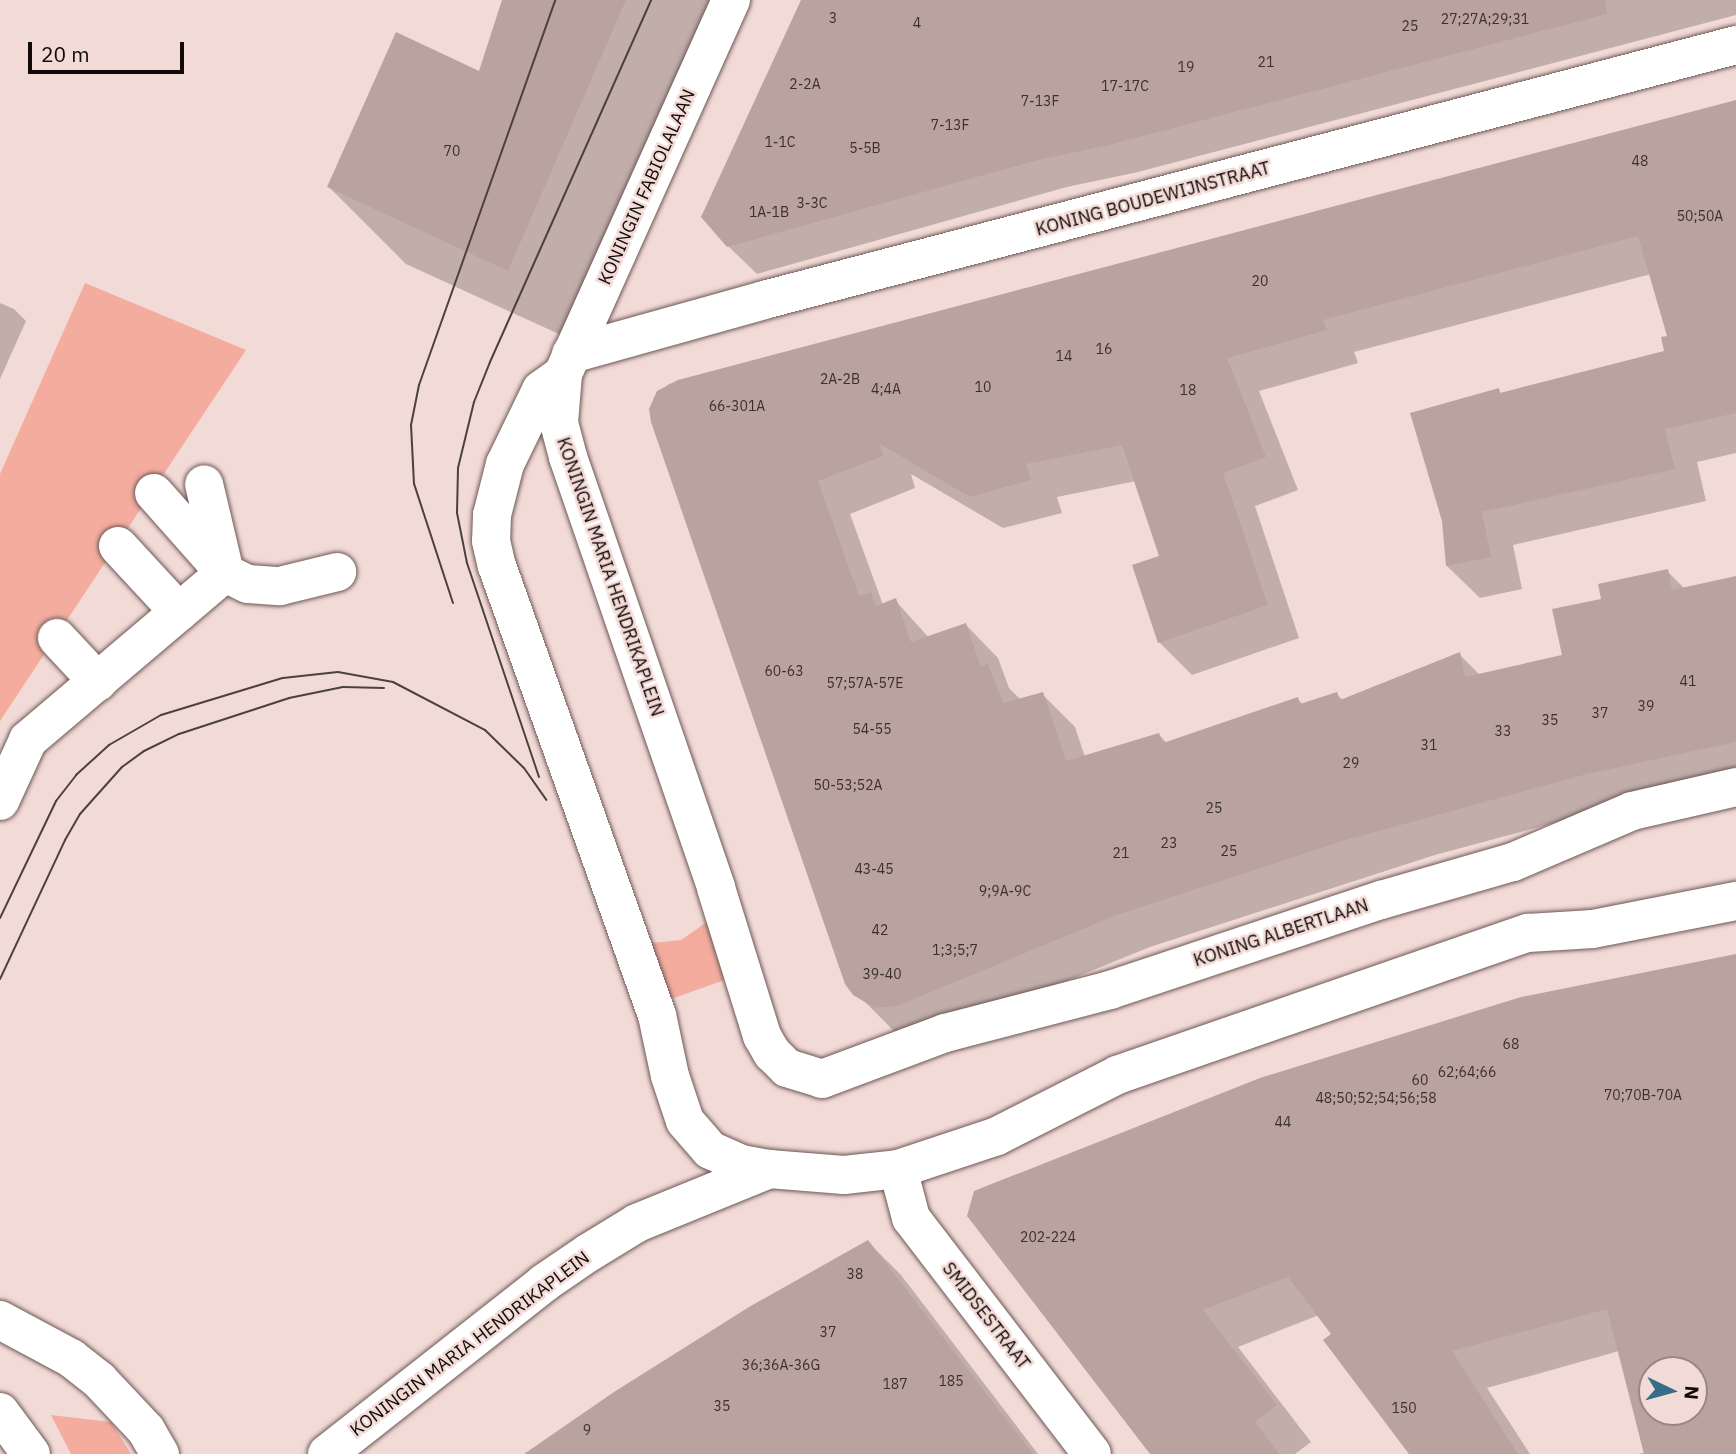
<!DOCTYPE html>
<style>
body{margin:0}
#map{position:relative;width:1736px;height:1454px;overflow:hidden;background:#f2dad6;font-family:"IBM Plex Sans",sans-serif}
div>[style]{position:absolute}
.green>*{inset:0;background:#f4ac9f}
.shadow>*{inset:0;background:#0003}
.building>*{inset:0;background:#baa39f}
.roads{filter:drop-shadow(0 0 2px #6c5855) drop-shadow(0 0 2px #6c5855)}
.minor>*{height:38px;margin:-19px;padding:0 19px;transform-origin:19px;border-radius:19px;background:#fff}
.tertiary>*{height:38px;margin:-19px;padding:0 19px;transform-origin:19px;border-radius:19px;background:#fff}
.tram>*{height:2px;margin:-1px;padding:0 1px;transform-origin:1px;border-radius:1px;background:#4c413e}
span{translate:-50% -50%;white-space:nowrap;text-align:center;line-height:1.15;-webkit-text-stroke:5px #f2dad6;paint-order:stroke}
.number-label{font-size:14px;color:#3b302e}
.number-label span{-webkit-text-stroke-width:0}
.street-label{font-size:18px;color:#110a08}
.north{position:absolute;left:1638px;top:1356px;width:70px;height:70px;box-sizing:border-box;background:#f2dad6;border:2px solid #988784;border-radius:50%;rotate:95deg;font-size:19px;font-weight:700;line-height:28px;text-align:center;color:#110a08}
.north::after{content:'';display:block;margin:auto;width:24px;height:32px;background:#366d88;clip-path:polygon(50% 0,100% 100%,50% 72%,0 100%)}
.scale{position:absolute;left:28px;top:42px;width:156px;height:32px;box-sizing:border-box;border:4px solid #110a08;border-top:0;padding-left:9px;font-size:21px;line-height:24px;white-space:nowrap;color:#110a08;-webkit-text-stroke:5px #f2dad6;paint-order:stroke}
</style>
<div id="map">
<div class="green">
<i style="clip-path:polygon(85px 283px,246px 350px,0 721px,0 474px)"></i>
<i style="clip-path:polygon(714px 917px,730px 978px,663px 1002px,642px 944px,681px 940px)"></i>
<i style="clip-path:polygon(51px 1415px,111px 1422px,131px 1454px,71px 1454px)"></i>
</div>
<div class="shadow">
<i style="clip-path:polygon(504px 0,736px 0,585px 346px,406px 264px,329px 187px,480px 74px)"></i>
<i style="clip-path:polygon(801px 0,1736px 0,1736px 15px,1138px 172px,1067px 187px,757px 274px,728px 246px)"></i>
<i style="clip-path:polygon(1736px 102px,1736px 453px,1697px 462px,1706px 501px,1513px 545px,1522px 589px,1480px 598px,1447px 566px,1498px 390px,1502px 394px,1666px 352px,1669px 337px,1651px 274px,1354px 352px,1358px 363px,1259px 391px,1298px 490px,1255px 506px,1299px 638px,1192px 675px,1159px 642px,1161px 557px,1136px 481px,1057px 497px,1062px 513px,1003px 528px,911px 474px,915px 488px,850px 514px,883px 605px,895px 600px,929px 638px,966px 625px,998px 658px,1009px 688px,1020px 699px,1042px 694px,1075px 727px,1085px 757px,1159px 735px,1167px 743px,1298px 699px,1303px 705px,1336px 694px,1343px 700px,1459px 654px,1480px 675px,1564px 656px,1603px 600px,1667px 571px,1685px 589px,1736px 578px,1736px 781px,1620px 805px,1435px 855px,1150px 947px,921px 1040px,899px 1036px,848px 985px,652px 420px,654px 397px,669px 384px)"></i>
<i style="clip-path:polygon(0 303px,14px 309px,26px 321px,0 379px)"></i>
<i style="clip-path:polygon(evenodd,1736px 956px,1736px 1454px,1639px 1454px,1646px 1452px,1619px 1351px,1487px 1388px,1530px 1454px,1411px 1454px,1319px 1315px,1238px 1347px,1311px 1442px,1295px 1454px,1152px 1454px,969px 1216px,1736px 956px,1652px 1370px,1694px 1370px,1694px 1412px,1652px 1412px,1652px 1370px)"></i>
<i style="clip-path:polygon(868px 1242px,901px 1275px,1038px 1454px,534px 1454px)"></i>
</div>
<div class="building">
<i style="clip-path:polygon(502px 0,626px 0,508px 271px,327px 187px,396px 32px,479px 71px)"></i>
<i style="clip-path:polygon(801px 0,1605px 0,1607px 14px,1109px 145px,1038px 160px,727px 247px,701px 217px)"></i>
<i style="clip-path:polygon(1736px 100px,1736px 413px,1665px 429px,1675px 469px,1482px 512px,1491px 557px,1446px 566px,1442px 521px,1410px 413px,1499px 388px,1500px 393px,1664px 351px,1661px 337px,1667px 336px,1638px 236px,1323px 320px,1327px 330px,1227px 358px,1266px 457px,1223px 473px,1268px 605px,1158px 643px,1132px 565px,1159px 556px,1122px 445px,1026px 464px,1031px 480px,970px 497px,880px 444px,883px 456px,818px 481px,859px 596px,871px 592px,876px 606px,896px 598px,911px 642px,966px 623px,981px 667px,988px 664px,1003px 703px,1043px 692px,1066px 761px,1159px 733px,1163px 743px,1298px 697px,1300px 704px,1337px 692px,1340px 700px,1460px 652px,1465px 677px,1562px 655px,1552px 609px,1601px 599px,1598px 584px,1668px 569px,1672px 590px,1736px 576px,1736px 742px,1587px 774px,1346px 840px,1117px 915px,897px 1006px,875px 1008px,853px 995px,845px 984px,651px 422px,649px 409px,657px 391px,678px 380px)"></i>
<i style="clip-path:polygon(evenodd,1736px 954px,1736px 1454px,1644px 1454px,1607px 1309px,1452px 1351px,1518px 1454px,1409px 1454px,1323px 1340px,1331px 1334px,1288px 1277px,1203px 1310px,1277px 1405px,1255px 1422px,1279px 1454px,1150px 1454px,967px 1216px,974px 1191px,1260px 1078px,1521px 997px,1736px 954px,1652px 1370px,1694px 1370px,1694px 1412px,1652px 1412px,1652px 1370px)"></i>
<i style="clip-path:polygon(868px 1240px,1033px 1454px,524px 1454px,614px 1392px,749px 1307px)"></i>
</div>
<div class="roads">
<div class="minor">
<i style="left:571px;top:354px;width:200px;rotate:-15.6deg"></i>
<i style="left:764px;top:300px;width:1005px;rotate:-14.7deg"></i>
<i style="left:154px;top:493px;width:107px;rotate:48.4deg"></i>
<i style="left:225px;top:573px;width:25px;rotate:26deg"></i>
<i style="left:248px;top:584px;width:32px;rotate:4deg"></i>
<i style="left:280px;top:586px;width:59px;rotate:-13.8deg"></i>
<i style="left:118px;top:546px;width:90px;rotate:47.3deg"></i>
<i style="left:57px;top:638px;width:60px;rotate:47deg"></i>
<i style="left:0;top:801px;width:67px;rotate:-65.3deg"></i>
<i style="left:28px;top:740px;width:258px;rotate:-40.3deg"></i>
<i style="left:225px;top:573px;width:91px;rotate:-103.3deg"></i>
<i style="left:898px;top:1169px;width:51px;rotate:75.1deg"></i>
<i style="left:911px;top:1218px;width:297px;rotate:52.5deg"></i>
</div>
<div class="tertiary">
<i style="left:731px;top:0;width:410px;rotate:114.2deg"></i>
<i style="left:563px;top:374px;width:49px;rotate:94.7deg"></i>
<i style="left:559px;top:423px;width:35px;rotate:75deg"></i>
<i style="left:568px;top:457px;width:456px;rotate:71deg"></i>
<i style="left:716px;top:888px;width:155px;rotate:72.7deg"></i>
<i style="left:762px;top:1036px;width:20px;rotate:60deg"></i>
<i style="left:772px;top:1053px;width:21px;rotate:45deg"></i>
<i style="left:787px;top:1068px;width:37px;rotate:17deg"></i>
<i style="left:822px;top:1079px;width:131px;rotate:-20.5deg"></i>
<i style="left:945px;top:1033px;width:171px;rotate:-14.6deg"></i>
<i style="left:1110px;top:990px;width:286px;rotate:-18.4deg"></i>
<i style="left:1381px;top:900px;width:137px;rotate:-16.1deg"></i>
<i style="left:1513px;top:862px;width:129px;rotate:-23.2deg"></i>
<i style="left:1632px;top:811px;width:107px;rotate:-13deg"></i>
<i style="left:563px;top:374px;width:27px;rotate:144deg"></i>
<i style="left:541px;top:390px;width:82px;rotate:115.9deg"></i>
<i style="left:505px;top:464px;width:53px;rotate:104.3deg"></i>
<i style="left:492px;top:515px;width:26px;rotate:92deg"></i>
<i style="left:491px;top:541px;width:26px;rotate:77deg"></i>
<i style="left:497px;top:566px;width:477px;rotate:70.4deg"></i>
<i style="left:657px;top:1015px;width:62px;rotate:78deg"></i>
<i style="left:670px;top:1076px;width:47px;rotate:71.6deg"></i>
<i style="left:685px;top:1121px;width:38px;rotate:49deg"></i>
<i style="left:710px;top:1150px;width:34px;rotate:24deg"></i>
<i style="left:741px;top:1164px;width:28px;rotate:10deg"></i>
<i style="left:769px;top:1169px;width:75px;rotate:4.6deg"></i>
<i style="left:844px;top:1175px;width:54px;rotate:-6.3deg"></i>
<i style="left:898px;top:1169px;width:104px;rotate:-18.4deg"></i>
<i style="left:997px;top:1136px;width:135px;rotate:-26.9deg"></i>
<i style="left:1117px;top:1075px;width:435px;rotate:-19.1deg"></i>
<i style="left:1528px;top:933px;width:65px;rotate:-3.5deg"></i>
<i style="left:1593px;top:929px;width:146px;rotate:-11.1deg"></i>
<i style="left:0;top:1320px;width:81px;rotate:28.2deg"></i>
<i style="left:71px;top:1358px;width:36px;rotate:38deg"></i>
<i style="left:99px;top:1380px;width:69px;rotate:46.8deg"></i>
<i style="left:146px;top:1430px;width:28px;rotate:60deg"></i>
<i style="left:0;top:1412px;width:52px;rotate:53.6deg"></i>
<i style="left:327px;top:1454px;width:276px;rotate:-38.2deg"></i>
<i style="left:544px;top:1283px;width:53px;rotate:-34.3deg"></i>
<i style="left:588px;top:1253px;width:57px;rotate:-31.5deg"></i>
<i style="left:637px;top:1223px;width:143px;rotate:-22.2deg"></i>
</div>
</div>
<div class="tram">
<i style="left:453px;top:603px;width:125px;rotate:-108.1deg"></i>
<i style="left:414px;top:484px;width:59px;rotate:-92.9deg"></i>
<i style="left:411px;top:425px;width:41px;rotate:-78.7deg"></i>
<i style="left:419px;top:385px;width:408px;rotate:-70.5deg"></i>
<i style="left:539px;top:777px;width:226px;rotate:-108.6deg"></i>
<i style="left:467px;top:563px;width:51px;rotate:-101.3deg"></i>
<i style="left:457px;top:513px;width:45px;rotate:-88.7deg"></i>
<i style="left:458px;top:468px;width:68px;rotate:-76.4deg"></i>
<i style="left:474px;top:402px;width:43px;rotate:-68.2deg"></i>
<i style="left:490px;top:362px;width:396px;rotate:-66deg"></i>
<i style="left:0;top:918px;width:130px;rotate:-64.4deg"></i>
<i style="left:56px;top:801px;width:33px;rotate:-52deg"></i>
<i style="left:76px;top:775px;width:45px;rotate:-42.3deg"></i>
<i style="left:109px;top:745px;width:60px;rotate:-30deg"></i>
<i style="left:161px;top:715px;width:127px;rotate:-16.9deg"></i>
<i style="left:283px;top:678px;width:55px;rotate:-6.2deg"></i>
<i style="left:338px;top:672px;width:56px;rotate:10.3deg"></i>
<i style="left:393px;top:682px;width:104px;rotate:27.6deg"></i>
<i style="left:485px;top:730px;width:54px;rotate:44.3deg"></i>
<i style="left:524px;top:768px;width:39px;rotate:55deg"></i>
<i style="left:0;top:979px;width:153px;rotate:-64.9deg"></i>
<i style="left:65px;top:840px;width:30px;rotate:-60deg"></i>
<i style="left:80px;top:814px;width:63px;rotate:-48.2deg"></i>
<i style="left:122px;top:767px;width:27px;rotate:-36deg"></i>
<i style="left:144px;top:751px;width:39px;rotate:-26deg"></i>
<i style="left:179px;top:734px;width:116px;rotate:-18.1deg"></i>
<i style="left:289px;top:698px;width:55px;rotate:-11.5deg"></i>
<i style="left:343px;top:687px;width:41px;rotate:1.4deg"></i>
</div>
<div class="number-label">
<span style="left:833px;top:18px">3</span>
<span style="left:1485px;top:19px">27;27A;29;31</span>
<span style="left:917px;top:23px">4</span>
<span style="left:1410px;top:26px">25</span>
<span style="left:1266px;top:62px">21</span>
<span style="left:1186px;top:67px">19</span>
<span style="left:805px;top:84px">2-2A</span>
<span style="left:1125px;top:86px">17-17C</span>
<span style="left:1040px;top:101px">7-13F</span>
<span style="left:950px;top:125px">7-13F</span>
<span style="left:780px;top:142px">1-1C</span>
<span style="left:865px;top:148px">5-5B</span>
<span style="left:452px;top:151px">70</span>
<span style="left:1640px;top:161px">48</span>
<span style="left:812px;top:203px">3-3C</span>
<span style="left:769px;top:212px">1A-1B</span>
<span style="left:1700px;top:216px">50;50A</span>
<span style="left:1260px;top:281px">20</span>
<span style="left:1104px;top:349px">16</span>
<span style="left:1064px;top:356px">14</span>
<span style="left:840px;top:379px">2A-2B</span>
<span style="left:983px;top:387px">10</span>
<span style="left:886px;top:389px">4;4A</span>
<span style="left:1188px;top:390px">18</span>
<span style="left:737px;top:406px">66-301A</span>
<span style="left:784px;top:671px">60-63</span>
<span style="left:1688px;top:681px">41</span>
<span style="left:865px;top:683px">57;57A-57E</span>
<span style="left:1646px;top:706px">39</span>
<span style="left:1600px;top:713px">37</span>
<span style="left:1550px;top:720px">35</span>
<span style="left:872px;top:729px">54-55</span>
<span style="left:1503px;top:731px">33</span>
<span style="left:1429px;top:745px">31</span>
<span style="left:1351px;top:763px">29</span>
<span style="left:848px;top:785px">50-53;52A</span>
<span style="left:1214px;top:808px">25</span>
<span style="left:1169px;top:843px">23</span>
<span style="left:1229px;top:851px">25</span>
<span style="left:1121px;top:853px">21</span>
<span style="left:874px;top:869px">43-45</span>
<span style="left:1005px;top:891px">9;9A-9C</span>
<span style="left:880px;top:930px">42</span>
<span style="left:955px;top:950px">1;3;5;7</span>
<span style="left:882px;top:974px">39-40</span>
<span style="left:1511px;top:1044px">68</span>
<span style="left:1467px;top:1072px">62;64;66</span>
<span style="left:1420px;top:1080px">60</span>
<span style="left:1643px;top:1095px">70;70B-70A</span>
<span style="left:1376px;top:1098px">48;50;52;54;56;58</span>
<span style="left:1283px;top:1122px">44</span>
<span style="left:1048px;top:1237px">202-224</span>
<span style="left:855px;top:1274px">38</span>
<span style="left:828px;top:1332px">37</span>
<span style="left:781px;top:1365px">36;36A-36G</span>
<span style="left:951px;top:1381px">185</span>
<span style="left:895px;top:1384px">187</span>
<span style="left:722px;top:1406px">35</span>
<span style="left:1404px;top:1408px">150</span>
<span style="left:587px;top:1430px">9</span>
</div>
<div class="street-label">
<span style="left:647px;top:187px;rotate:-66deg">KONINGIN FABIOLALAAN</span>
<span style="left:1153px;top:199px;rotate:-15deg">KONING BOUDEWIJNSTRAAT</span>
<span style="left:610px;top:577px;rotate:71deg">KONINGIN MARIA HENDRIKAPLEIN</span>
<span style="left:1281px;top:933px;rotate:-18deg">KONING ALBERTLAAN</span>
<span style="left:986px;top:1316px;rotate:52deg">SMIDSESTRAAT</span>
<span style="left:470px;top:1344px;rotate:-37deg">KONINGIN MARIA HENDRIKAPLEIN</span>
</div>
<div class="north">N</div>
<div class="scale">20 m</div>
</div>
